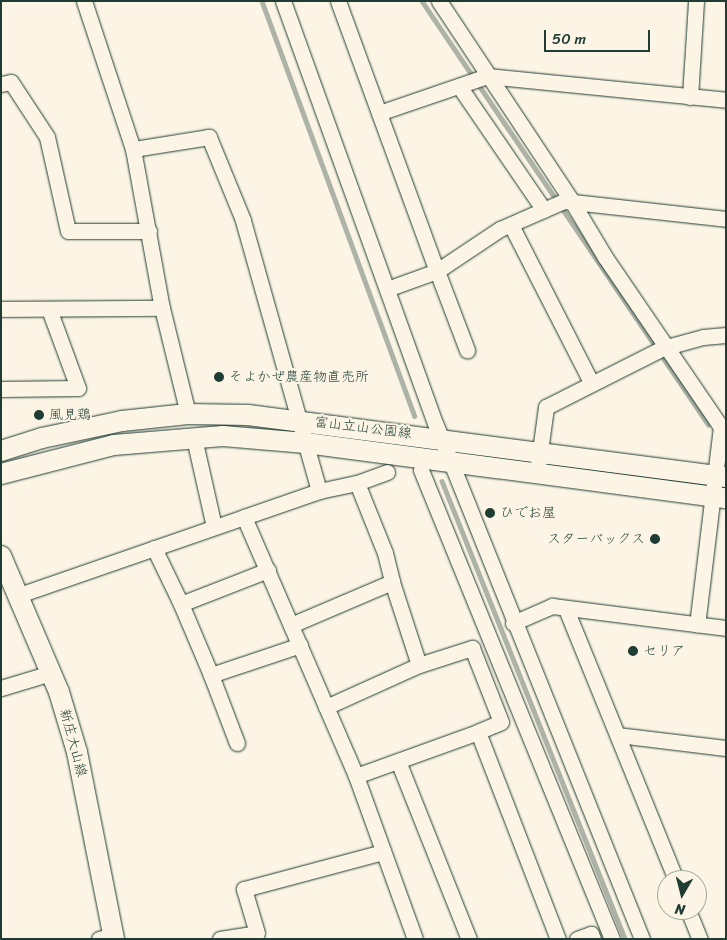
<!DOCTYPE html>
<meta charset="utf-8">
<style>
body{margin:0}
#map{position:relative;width:727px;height:940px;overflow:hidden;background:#fcf5e5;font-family:Sriracha,"Klee One",sans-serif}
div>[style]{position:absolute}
.stream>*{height:4.5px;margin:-2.25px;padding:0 2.25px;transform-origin:2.25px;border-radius:2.25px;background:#aeb3a7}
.roads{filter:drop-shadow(0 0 1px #1f3d34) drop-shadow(0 0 1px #1f3d34)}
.minor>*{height:15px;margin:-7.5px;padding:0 7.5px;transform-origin:7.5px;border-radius:7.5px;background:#fcf5e5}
.major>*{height:20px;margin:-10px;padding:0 10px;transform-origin:10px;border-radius:10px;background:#fcf5e5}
.dots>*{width:14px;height:14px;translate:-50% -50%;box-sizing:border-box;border:2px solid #fcf5e5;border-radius:50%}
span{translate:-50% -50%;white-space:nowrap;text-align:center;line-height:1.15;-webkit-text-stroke:4px #fcf5e5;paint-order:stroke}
.poi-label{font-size:14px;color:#1f3d34}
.left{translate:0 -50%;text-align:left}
.right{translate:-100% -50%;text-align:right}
.street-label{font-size:14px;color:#1f3d34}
.frame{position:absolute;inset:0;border:2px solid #1f3d34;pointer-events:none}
.north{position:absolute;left:657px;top:870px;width:50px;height:50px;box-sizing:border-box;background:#fcf5e5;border:1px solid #a4ab9e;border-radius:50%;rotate:188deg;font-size:14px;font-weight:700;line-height:20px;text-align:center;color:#1f3d34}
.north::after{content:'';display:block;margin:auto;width:18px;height:22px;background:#1f3d34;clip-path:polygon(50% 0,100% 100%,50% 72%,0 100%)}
.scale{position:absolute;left:544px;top:30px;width:106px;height:22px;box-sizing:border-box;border:2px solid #1f3d34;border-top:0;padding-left:6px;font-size:15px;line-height:18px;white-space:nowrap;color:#1f3d34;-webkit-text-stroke:4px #fcf5e5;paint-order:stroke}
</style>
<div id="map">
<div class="stream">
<i style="left:262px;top:1px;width:442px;rotate:69.8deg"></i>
<i style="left:422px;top:1px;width:511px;rotate:55.94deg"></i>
<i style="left:442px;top:481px;width:493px;rotate:68.2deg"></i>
</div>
<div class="roads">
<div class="minor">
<i style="left:84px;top:1px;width:156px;rotate:71.7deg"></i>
<i style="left:133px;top:149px;width:162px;rotate:79.7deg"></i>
<i style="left:162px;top:308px;width:109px;rotate:76.2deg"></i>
<i style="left:283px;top:1px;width:451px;rotate:70.2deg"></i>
<i style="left:436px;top:425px;width:554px;rotate:68.16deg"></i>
<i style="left:338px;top:1px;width:288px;rotate:69.9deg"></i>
<i style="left:437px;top:271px;width:76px;rotate:-33.7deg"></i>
<i style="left:500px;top:229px;width:70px;rotate:-23.6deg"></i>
<i style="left:564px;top:201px;width:163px;rotate:6.3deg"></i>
<i style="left:439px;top:1px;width:239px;rotate:56.4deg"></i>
<i style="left:571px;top:200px;width:66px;rotate:59.2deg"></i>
<i style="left:605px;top:257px;width:206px;rotate:55.7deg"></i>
<i style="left:721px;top:427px;width:199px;rotate:96.9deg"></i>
<i style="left:1px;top:84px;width:10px;rotate:-11deg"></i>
<i style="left:11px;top:82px;width:66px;rotate:56.8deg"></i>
<i style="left:47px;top:137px;width:96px;rotate:77.4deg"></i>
<i style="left:68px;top:231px;width:81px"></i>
<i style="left:459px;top:86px;width:150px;rotate:55.6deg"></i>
<i style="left:690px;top:97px;width:96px;rotate:-86.4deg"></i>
<i style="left:379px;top:113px;width:114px;rotate:-18.9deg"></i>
<i style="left:487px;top:76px;width:240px;rotate:5.7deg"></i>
<i style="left:511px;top:225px;width:176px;rotate:63deg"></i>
<i style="left:387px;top:289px;width:53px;rotate:-19.8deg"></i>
<i style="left:437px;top:271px;width:85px;rotate:69.2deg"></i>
<i style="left:1px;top:309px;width:161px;rotate:-0.4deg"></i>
<i style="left:1px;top:389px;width:77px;rotate:-0.7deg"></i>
<i style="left:78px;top:388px;width:84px;rotate:-110.2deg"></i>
<i style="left:194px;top:438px;width:91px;rotate:77.3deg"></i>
<i style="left:421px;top:470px;width:506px;rotate:67.84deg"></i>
<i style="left:537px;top:473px;width:67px;rotate:-82.2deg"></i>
<i style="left:546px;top:407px;width:131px;rotate:-26.8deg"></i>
<i style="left:663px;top:348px;width:41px;rotate:-15.4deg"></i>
<i style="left:703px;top:337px;width:23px;rotate:-5deg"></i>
<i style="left:357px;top:483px;width:32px;rotate:-20deg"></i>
<i style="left:319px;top:491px;width:39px;rotate:-12deg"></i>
<i style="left:357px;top:483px;width:75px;rotate:68.2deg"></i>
<i style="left:385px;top:553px;width:30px;rotate:76deg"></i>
<i style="left:244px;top:517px;width:282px;rotate:66.6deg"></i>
<i style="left:356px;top:776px;width:173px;rotate:70.1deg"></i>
<i style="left:154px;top:548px;width:62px;rotate:64.3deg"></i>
<i style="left:268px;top:570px;width:93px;rotate:158.7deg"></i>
<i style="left:181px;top:604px;width:77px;rotate:67.1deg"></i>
<i style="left:211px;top:675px;width:94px;rotate:-18.6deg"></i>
<i style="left:19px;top:595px;width:318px;rotate:-19.1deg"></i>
<i style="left:319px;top:491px;width:281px;rotate:-105.7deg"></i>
<i style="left:243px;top:220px;width:90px;rotate:-112.3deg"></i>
<i style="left:209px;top:137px;width:77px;rotate:171deg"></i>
<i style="left:566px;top:609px;width:292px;rotate:67.9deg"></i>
<i style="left:513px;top:623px;width:43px;rotate:-23.6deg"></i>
<i style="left:552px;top:606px;width:175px;rotate:7.2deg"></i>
<i style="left:291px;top:625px;width:110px;rotate:-23.1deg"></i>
<i style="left:392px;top:582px;width:87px;rotate:72deg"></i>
<i style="left:211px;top:675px;width:73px;rotate:69.1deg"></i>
<i style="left:1px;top:688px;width:52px;rotate:-16.7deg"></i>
<i style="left:326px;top:707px;width:102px;rotate:-24.3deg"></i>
<i style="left:419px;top:665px;width:56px;rotate:-17.8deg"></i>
<i style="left:472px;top:648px;width:79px;rotate:68.6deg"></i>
<i style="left:501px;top:722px;width:25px;rotate:157deg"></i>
<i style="left:618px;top:735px;width:109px;rotate:6.9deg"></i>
<i style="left:398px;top:761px;width:192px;rotate:68.3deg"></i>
<i style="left:356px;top:776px;width:130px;rotate:-19.8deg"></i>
<i style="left:478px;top:732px;width:222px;rotate:68.9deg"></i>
<i style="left:688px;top:910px;width:31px;rotate:68deg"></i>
<i style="left:99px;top:939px;width:15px;rotate:-16deg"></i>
<i style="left:220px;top:939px;width:37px;rotate:-9deg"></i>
<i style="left:257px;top:933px;width:46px;rotate:-106.5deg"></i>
<i style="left:244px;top:889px;width:144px;rotate:-14.9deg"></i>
<i style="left:577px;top:939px;width:15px;rotate:-20deg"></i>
<i style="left:591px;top:934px;width:5px;rotate:68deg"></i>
</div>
<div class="major">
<i style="left:1px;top:451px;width:43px;rotate:-17.6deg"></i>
<i style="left:42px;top:438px;width:82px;rotate:-12deg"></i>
<i style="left:122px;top:421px;width:66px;rotate:-6.1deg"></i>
<i style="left:188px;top:414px;width:60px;rotate:1deg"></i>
<i style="left:248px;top:415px;width:482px;rotate:7.4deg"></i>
<i style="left:1px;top:474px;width:117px;rotate:-14.4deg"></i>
<i style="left:114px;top:445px;width:109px;rotate:-4.7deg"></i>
<i style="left:223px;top:436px;width:83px;rotate:4.8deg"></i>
<i style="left:306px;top:443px;width:424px;rotate:7.5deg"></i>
<i style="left:1px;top:556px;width:148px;rotate:66.9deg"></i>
<i style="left:59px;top:692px;width:63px;rotate:73.3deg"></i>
<i style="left:77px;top:752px;width:191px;rotate:78.8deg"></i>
</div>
</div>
<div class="dots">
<i style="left:219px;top:377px;background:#1f3d34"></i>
<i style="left:39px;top:415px;background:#1f3d34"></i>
<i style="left:490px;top:513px;background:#1f3d34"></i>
<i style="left:655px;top:539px;background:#1f3d34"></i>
<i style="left:633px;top:651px;background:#1f3d34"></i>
</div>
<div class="poi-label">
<span class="left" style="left:229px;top:377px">そよかぜ農産物直売所</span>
<span class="left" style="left:49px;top:415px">風見鶏</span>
<span class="left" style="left:500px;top:513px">ひでお屋</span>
<span class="right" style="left:645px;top:539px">スターバックス</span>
<span class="left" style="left:643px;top:651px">セリア</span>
</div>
<div class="street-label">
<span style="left:363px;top:428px;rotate:7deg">富山立山公園線</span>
<span style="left:73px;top:743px;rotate:75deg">新庄大山線</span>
</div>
<div class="frame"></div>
<div class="north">N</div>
<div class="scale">50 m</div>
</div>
